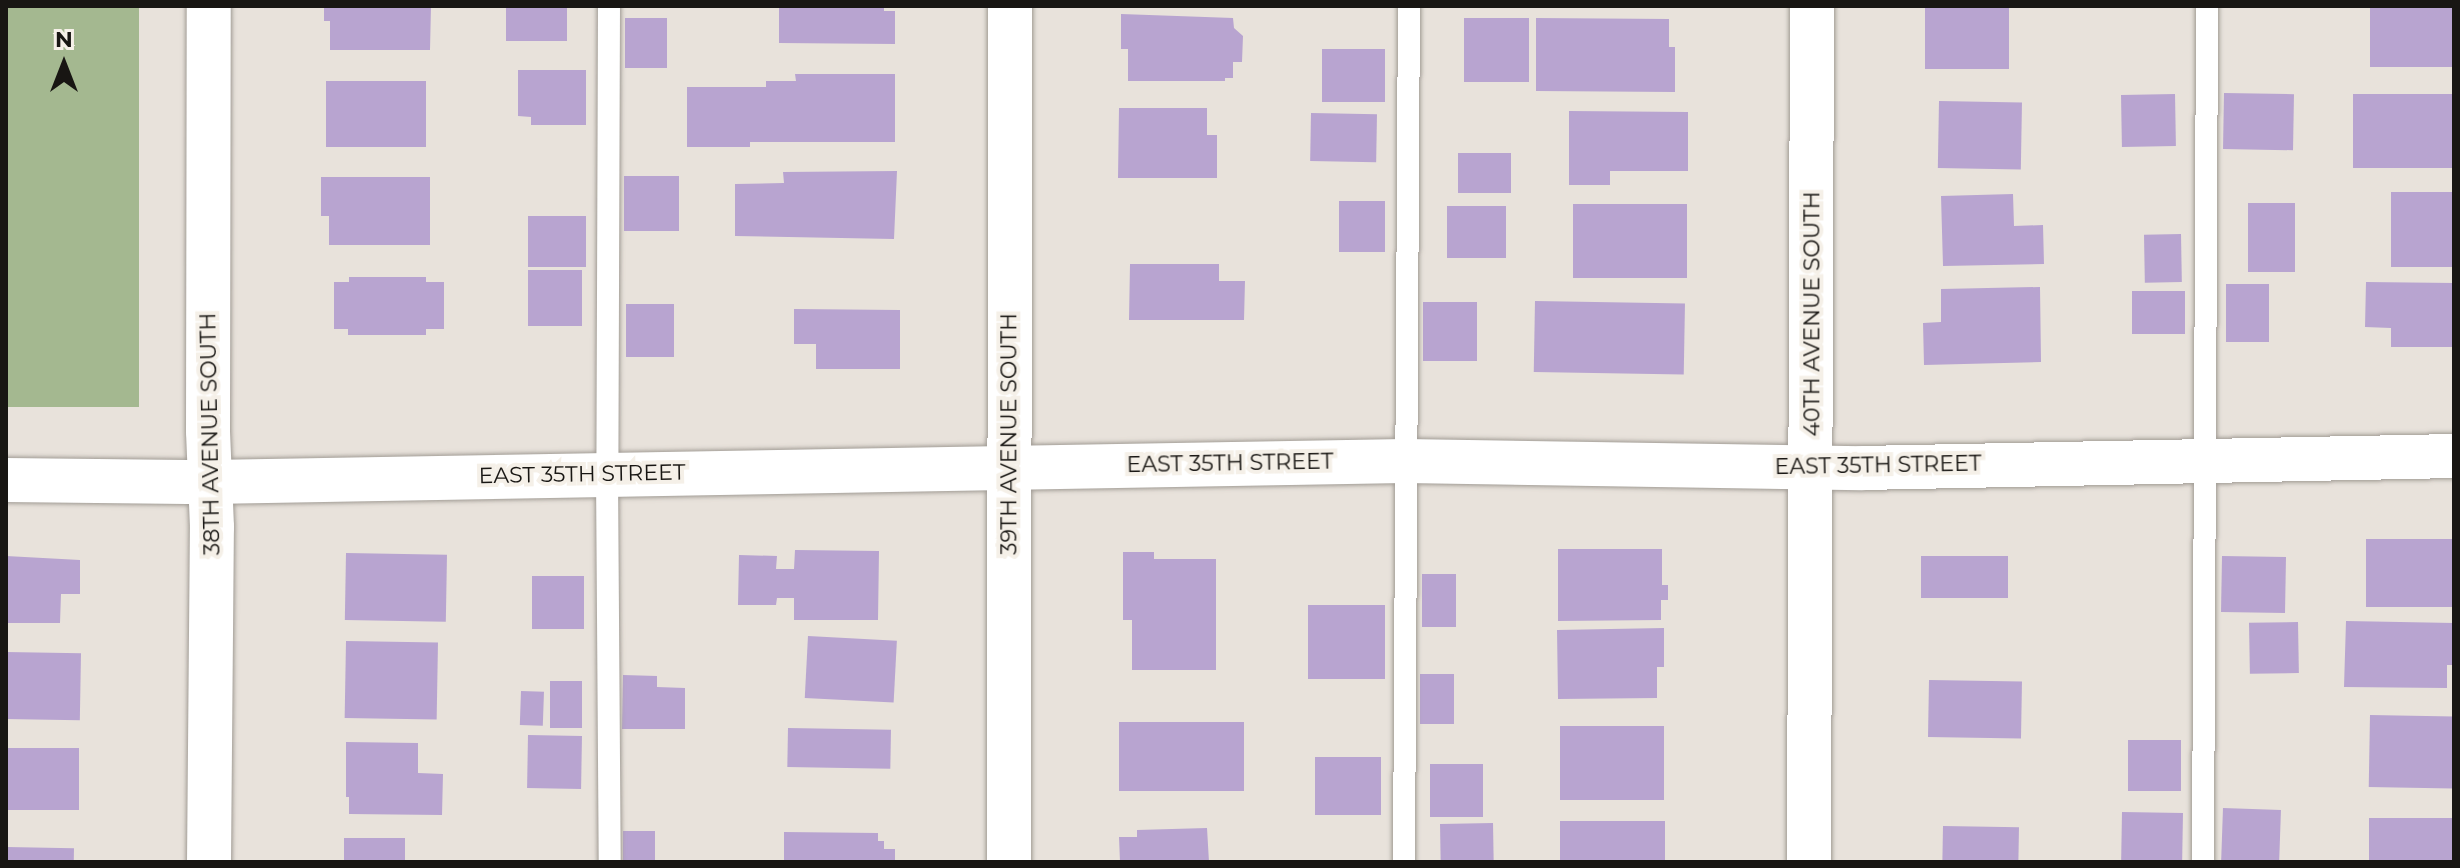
<!DOCTYPE html>
<style>
body{margin:0}
#map{position:relative;width:2460px;height:868px;overflow:hidden;background:#e8e2db;font-family:Montserrat,sans-serif}
div>[style]{position:absolute}
.green>*{inset:0;background:#a4b890;transform-origin:0 0}
.building>*{inset:0;background:#b8a4d0;transform-origin:0 0}
.roads{filter:drop-shadow(0 0 2px #a19c95) drop-shadow(0 0 2px #a19c95)}
.service>*{height:22px;margin:-11px;padding:0 11px;transform-origin:11px;border-radius:11px;background:#fff}
.minor>*{height:44px;margin:-22px;padding:0 22px;transform-origin:22px;border-radius:22px;background:#fff}
.tertiary>*{height:44px;margin:-22px;padding:0 22px;transform-origin:22px;border-radius:22px;background:#fff}
span{translate:-50% -50%;white-space:nowrap;text-align:center;line-height:1.15;-webkit-text-stroke:8px #f5f0e8;paint-order:stroke}
.street-label{font-size:22px;color:#181613}
.frame{position:absolute;inset:0;border:8px solid #181613;pointer-events:none}
.north{position:absolute;left:24px;top:24px;width:80px;height:80px;-webkit-text-stroke:6px #f5f0e8;paint-order:stroke;rotate:0deg;font-size:22px;font-weight:700;line-height:32px;text-align:center;color:#181613}
.north::after{content:'';display:block;margin:auto;width:28px;height:36px;background:#181613;clip-path:polygon(50% 0,100% 100%,50% 72%,0 100%)}
</style>
<div id="map">
<div class="green">
<i style="left:6px;top:6px;width:133px;height:401px"></i>
</div>
<div class="building">
<i style="clip-path:polygon(324px 6px,431px 6px,430px 50px,330px 50px,330px 21px,324px 21px)"></i>
<i style="left:506px;top:6px;width:61px;height:35px"></i>
<i style="clip-path:polygon(779px 6px,884px 6px,884px 11px,895px 11px,895px 44px,779px 43px)"></i>
<i style="left:1925px;top:6px;width:84px;height:63px"></i>
<i style="left:2370px;top:6px;width:84px;height:61px"></i>
<i style="clip-path:polygon(1121px 14px,1233px 18px,1234px 28px,1243px 36px,1242px 62px,1233px 62px,1233px 78px,1225px 78px,1225px 81px,1128px 81px,1128px 49px,1121px 49px)"></i>
<i style="left:625px;top:18px;width:42px;height:50px"></i>
<i style="left:1464px;top:18px;width:65px;height:64px"></i>
<i style="clip-path:polygon(1536px 18px,1669px 19px,1669px 47px,1675px 47px,1675px 92px,1536px 91px)"></i>
<i style="left:1322px;top:49px;width:63px;height:53px"></i>
<i style="clip-path:polygon(518px 70px,586px 70px,586px 125px,531px 125px,531px 117px,518px 116px)"></i>
<i style="clip-path:polygon(795px 74px,895px 74px,895px 142px,750px 142px,750px 147px,687px 147px,687px 87px,766px 87px,766px 81px,796px 81px)"></i>
<i style="left:326px;top:81px;width:100px;height:66px"></i>
<i style="left:2224px;top:93px;width:70px;height:56px;rotate:1deg"></i>
<i style="left:2175px;top:94px;width:52px;height:54px;rotate:89deg"></i>
<i style="left:2454px;top:94px;width:74px;height:101px;rotate:90deg"></i>
<i style="left:1939px;top:101px;width:83px;height:67px;rotate:1deg"></i>
<i style="clip-path:polygon(1119px 108px,1207px 108px,1207px 135px,1217px 135px,1217px 178px,1118px 178px)"></i>
<i style="clip-path:polygon(1569px 111px,1688px 112px,1688px 171px,1610px 171px,1610px 185px,1569px 185px)"></i>
<i style="left:1311px;top:113px;width:66px;height:48px;rotate:1deg"></i>
<i style="left:1458px;top:153px;width:53px;height:40px"></i>
<i style="clip-path:polygon(897px 171px,894px 239px,735px 236px,735px 184px,784px 183px,783px 172px)"></i>
<i style="left:624px;top:176px;width:55px;height:55px"></i>
<i style="clip-path:polygon(321px 177px,430px 177px,430px 245px,329px 245px,329px 216px,321px 216px)"></i>
<i style="left:2391px;top:192px;width:63px;height:75px"></i>
<i style="clip-path:polygon(2013px 194px,2014px 226px,2043px 225px,2044px 264px,1943px 266px,1941px 196px)"></i>
<i style="left:1339px;top:201px;width:46px;height:51px"></i>
<i style="left:2248px;top:203px;width:47px;height:69px"></i>
<i style="left:1573px;top:204px;width:114px;height:74px"></i>
<i style="left:1447px;top:206px;width:59px;height:52px"></i>
<i style="left:528px;top:216px;width:58px;height:51px"></i>
<i style="left:2181px;top:234px;width:48px;height:37px;rotate:89deg"></i>
<i style="clip-path:polygon(1130px 264px,1219px 264px,1219px 281px,1245px 281px,1244px 320px,1129px 320px)"></i>
<i style="left:528px;top:270px;width:54px;height:56px"></i>
<i style="clip-path:polygon(349px 277px,426px 277px,426px 282px,444px 282px,444px 329px,426px 329px,426px 335px,348px 335px,348px 329px,334px 329px,334px 282px,349px 282px)"></i>
<i style="clip-path:polygon(2366px 282px,2454px 283px,2454px 347px,2391px 347px,2391px 328px,2365px 327px)"></i>
<i style="left:2226px;top:284px;width:43px;height:58px"></i>
<i style="clip-path:polygon(2040px 287px,2041px 362px,1924px 365px,1923px 323px,1941px 322px,1941px 289px)"></i>
<i style="left:2132px;top:291px;width:53px;height:43px"></i>
<i style="left:1535px;top:301px;width:150px;height:71px;rotate:1deg"></i>
<i style="left:1423px;top:302px;width:54px;height:59px"></i>
<i style="left:626px;top:304px;width:48px;height:53px"></i>
<i style="clip-path:polygon(794px 309px,900px 310px,900px 369px,816px 369px,816px 344px,794px 344px)"></i>
<i style="left:2454px;top:539px;width:68px;height:88px;rotate:90deg"></i>
<i style="clip-path:polygon(1558px 549px,1662px 549px,1662px 585px,1668px 585px,1668px 600px,1661px 600px,1661px 620px,1558px 621px)"></i>
<i style="clip-path:polygon(795px 550px,879px 551px,878px 620px,794px 620px,794px 598px,777px 598px,776px 605px,738px 605px,739px 555px,777px 556px,776px 569px,794px 569px)"></i>
<i style="clip-path:polygon(1123px 552px,1154px 552px,1154px 559px,1216px 559px,1216px 670px,1132px 670px,1132px 620px,1123px 620px)"></i>
<i style="left:346px;top:553px;width:101px;height:67px;rotate:1deg"></i>
<i style="clip-path:polygon(6px 556px,80px 560px,80px 594px,61px 594px,60px 623px,6px 623px)"></i>
<i style="left:2008px;top:556px;width:42px;height:87px;rotate:90deg"></i>
<i style="left:2222px;top:556px;width:64px;height:56px;rotate:1deg"></i>
<i style="left:1422px;top:574px;width:34px;height:53px"></i>
<i style="left:532px;top:576px;width:52px;height:53px"></i>
<i style="left:1308px;top:605px;width:77px;height:74px"></i>
<i style="clip-path:polygon(2346px 621px,2454px 623px,2454px 665px,2447px 665px,2447px 688px,2344px 687px)"></i>
<i style="left:2298px;top:622px;width:51px;height:49px;rotate:89deg"></i>
<i style="clip-path:polygon(1664px 628px,1664px 667px,1657px 667px,1657px 698px,1558px 699px,1557px 630px)"></i>
<i style="left:808px;top:636px;width:89px;height:62px;rotate:3deg"></i>
<i style="left:346px;top:641px;width:92px;height:77px;rotate:1deg"></i>
<i style="left:6px;top:652px;width:75px;height:67px;rotate:1deg"></i>
<i style="left:1454px;top:674px;width:50px;height:34px;rotate:90deg"></i>
<i style="clip-path:polygon(623px 675px,657px 676px,657px 687px,685px 688px,685px 729px,622px 729px)"></i>
<i style="left:1929px;top:680px;width:93px;height:57px;rotate:1deg"></i>
<i style="left:550px;top:681px;width:32px;height:47px"></i>
<i style="left:521px;top:691px;width:23px;height:34px;rotate:2deg"></i>
<i style="left:2370px;top:715px;width:84px;height:72px;rotate:1deg"></i>
<i style="left:1119px;top:722px;width:125px;height:69px"></i>
<i style="left:1664px;top:726px;width:74px;height:104px;rotate:90deg"></i>
<i style="left:788px;top:728px;width:103px;height:39px;rotate:1deg"></i>
<i style="left:528px;top:735px;width:54px;height:53px;rotate:1deg"></i>
<i style="left:2128px;top:740px;width:53px;height:51px"></i>
<i style="clip-path:polygon(346px 742px,418px 743px,418px 773px,443px 774px,442px 815px,349px 814px,349px 797px,346px 797px)"></i>
<i style="left:6px;top:748px;width:73px;height:62px"></i>
<i style="left:1315px;top:757px;width:66px;height:58px"></i>
<i style="left:1483px;top:764px;width:53px;height:53px;rotate:90deg"></i>
<i style="left:2223px;top:808px;width:58px;height:54px;rotate:2deg"></i>
<i style="left:2122px;top:812px;width:61px;height:50px;rotate:1deg"></i>
<i style="left:2454px;top:818px;width:44px;height:85px;rotate:90deg"></i>
<i style="left:1665px;top:821px;width:41px;height:105px;rotate:90deg"></i>
<i style="left:1493px;top:823px;width:39px;height:53px;rotate:89deg"></i>
<i style="left:1943px;top:826px;width:76px;height:36px;rotate:1deg"></i>
<i style="clip-path:polygon(1207px 828px,1209px 862px,1120px 862px,1119px 837px,1137px 837px,1137px 830px)"></i>
<i style="left:623px;top:831px;width:32px;height:31px"></i>
<i style="clip-path:polygon(784px 832px,878px 833px,878px 841px,884px 841px,884px 849px,895px 849px,895px 862px,784px 862px)"></i>
<i style="left:344px;top:838px;width:61px;height:24px"></i>
<i style="left:7px;top:847px;width:67px;height:15px;rotate:1deg"></i>
</div>
<div class="roads">
<div class="service">
<i style="left:609px;top:6px;width:468px;rotate:90.2deg"></i>
<i style="left:607px;top:474px;width:388px;rotate:89.6deg"></i>
<i style="left:1404px;top:862px;width:856px;rotate:-89.67deg"></i>
<i style="left:2203px;top:862px;width:856px;rotate:-89.73deg"></i>
</div>
<div class="minor">
<i style="left:209px;top:862px;width:335px;rotate:-89.5deg"></i>
<i style="left:212px;top:527px;width:96px;rotate:-92.4deg"></i>
<i style="left:208px;top:431px;width:425px;rotate:-89.9deg"></i>
<i style="left:1009px;top:862px;width:856px;rotate:-89.93deg"></i>
<i style="left:1809px;top:862px;width:856px;rotate:-89.8deg"></i>
</div>
<div class="tertiary">
<i style="left:6px;top:480px;width:204px;rotate:0.6deg"></i>
<i style="left:210px;top:482px;width:1195px;rotate:-1.01deg"></i>
<i style="left:1405px;top:461px;width:457px;rotate:0.9deg"></i>
<i style="left:1862px;top:468px;width:592px;rotate:-1.16deg"></i>
</div>
</div>
<div class="street-label">
<span style="left:1812px;top:314px;rotate:-90deg">40TH AVENUE SOUTH</span>
<span style="left:210px;top:434px;rotate:-91deg">38TH AVENUE SOUTH</span>
<span style="left:1009px;top:434px;rotate:-90deg">39TH AVENUE SOUTH</span>
<span style="left:1230px;top:463px;rotate:-1deg">EAST 35TH STREET</span>
<span style="left:1878px;top:465px;rotate:-1deg">EAST 35TH STREET</span>
<span style="left:582px;top:474px;rotate:-1deg">EAST 35TH STREET</span>
</div>
<div class="frame"></div>
<div class="north">N</div>
</div>
